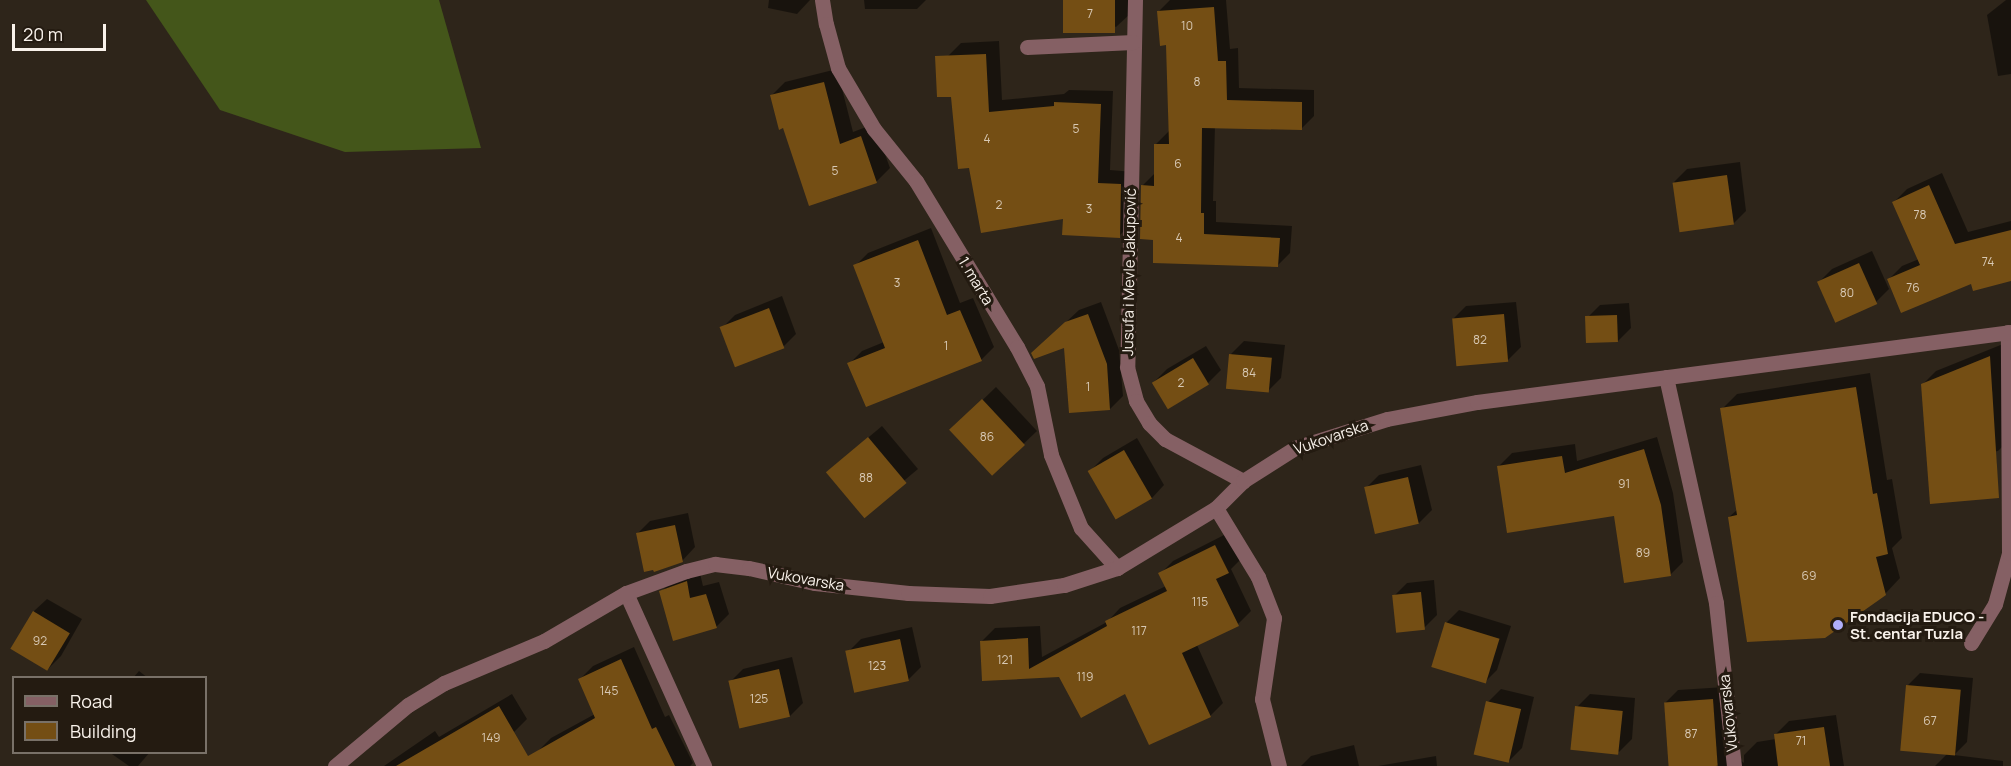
<!DOCTYPE html>
<meta charset="utf-8">
<style>
body{margin:0}
#map{position:relative;width:2011px;height:766px;overflow:hidden;background:#2e251a;font-family:Manrope,sans-serif}
div>[style]{position:absolute}
.forest>*{inset:0;background:#44561a}
.shadow>*{inset:0;background:#0007;transform-origin:0 0}
.building>*{inset:0;background:#744e14;transform-origin:0 0}
.street>*{height:15px;margin:-7.5px;padding:0 7.5px;transform-origin:7.5px;border-radius:7.5px;background:#856064}
.dots>*{width:16px;height:16px;translate:-50% -50%;box-sizing:border-box;border:3px solid #241b11;border-radius:50%}
span{translate:-50% -50%;white-space:nowrap;text-align:center;line-height:1.15;-webkit-text-stroke:6px #241b11;paint-order:stroke}
.number-label{font-size:12px;color:#d8c9b5}
.number-label span{-webkit-text-stroke-width:0}
.street-label{font-size:15px;color:#f9f2eb}
.poi-label{font-size:15px;color:#f9f2eb;font-weight:700}
.left{translate:0 -50%;text-align:left}
.legend{position:absolute;left:12px;top:676px;width:195px;height:78px;box-sizing:border-box;background:#241b11;border:2px solid #797168;margin:0;padding:8px 10px;list-style:none;font-size:18px;color:#f9f2eb}
.legend li{display:flex;align-items:center;gap:12px;height:30px}
.legend b{width:30px;border:2px solid #797168}
.scale{position:absolute;left:12px;top:24px;width:94px;height:27px;box-sizing:border-box;border:3px solid #f9f2eb;border-top:0;padding-left:8px;font-size:18px;line-height:21px;white-space:nowrap;color:#f9f2eb;-webkit-text-stroke:4px #241b11;paint-order:stroke}
</style>
<div id="map">
<div class="forest">
<i style="clip-path:polygon(146px 0,439px 0,481px 148px,345px 152px,220px 110px)"></i>
</div>
<div class="shadow">
<i style="clip-path:polygon(769px 0,810px 0,797px 14px,768px 8px)"></i>
<i style="clip-path:polygon(864px 0,926px 0,917px 9px,865px 9px)"></i>
<i style="clip-path:polygon(1064px 0,1128px 0,1129px 15px,1116px 27px)"></i>
<i style="clip-path:polygon(1170px 0,1226px 0,1230px 49px,1238px 48px,1239px 88px,1314px 90px,1314px 116px,1301px 129px,1215px 126px,1213px 201px,1216px 201px,1216px 222px,1292px 226px,1290px 253px,1277px 266px,1155px 238px,1142px 186px,1155px 173px,1156px 144px,1169px 131px,1167px 44px,1158px 12px)"></i>
<i style="clip-path:polygon(2006px 0,2011px 0,2011px 74px,1998px 76px,1987px 15px)"></i>
<i style="clip-path:polygon(999px 41px,1002px 100px,1064px 94px,1069px 90px,1113px 91px,1110px 170px,1134px 172px,1132px 223px,1119px 236px,1064px 217px,948px 56px,961px 43px)"></i>
<i style="clip-path:polygon(837px 69px,853px 132px,874px 124px,890px 168px,877px 181px,810px 204px,772px 95px,785px 82px)"></i>
<i style="clip-path:polygon(1740px 162px,1746px 211px,1733px 224px,1674px 182px,1687px 169px)"></i>
<i style="clip-path:polygon(1942px 173px,1968px 232px,2011px 221px,2011px 280px,1972px 282px,1889px 279px,1902px 266px,1919px 259px,1894px 202px,1907px 189px)"></i>
<i style="clip-path:polygon(931px 228px,960px 303px,973px 298px,994px 347px,981px 360px,849px 364px,862px 351px,884px 342px,855px 266px,868px 253px)"></i>
<i style="clip-path:polygon(1872px 251px,1889px 289px,1876px 302px,1819px 282px,1832px 269px)"></i>
<i style="clip-path:polygon(782px 296px,796px 334px,783px 347px,722px 328px,735px 315px)"></i>
<i style="clip-path:polygon(1101px 302px,1119px 350px,1123px 396px,1110px 409px,1065px 346px,1046px 341px,1079px 310px)"></i>
<i style="clip-path:polygon(1516px 302px,1521px 347px,1508px 360px,1453px 319px,1466px 306px)"></i>
<i style="clip-path:polygon(1629px 303px,1631px 328px,1618px 341px,1587px 318px,1600px 305px)"></i>
<i style="clip-path:polygon(1244px 341px,1285px 345px,1281px 378px,1268px 391px,1231px 354px)"></i>
<i style="clip-path:polygon(2003px 344px,2011px 438px,1998px 451px,1928px 463px,1923px 384px,1936px 371px)"></i>
<i style="clip-path:polygon(1206px 346px,1221px 370px,1208px 383px,1154px 382px,1167px 369px)"></i>
<i style="clip-path:polygon(1870px 373px,1887px 480px,1892px 479px,1902px 538px,1892px 548px,1900px 578px,1885px 594px,1729px 517px,1738px 509px,1722px 409px,1737px 394px)"></i>
<i style="clip-path:polygon(996px 387px,1037px 431px,993px 473px,965px 417px)"></i>
<i style="left:882px;top:426px;width:56px;height:72px;rotate:50deg"></i>
<i style="clip-path:polygon(1657px 437px,1673px 493px,1683px 562px,1670px 575px,1615px 514px,1499px 466px,1512px 453px,1575px 444px,1577px 461px)"></i>
<i style="clip-path:polygon(1137px 438px,1164px 485px,1152px 498px,1118px 517px,1090px 471px,1103px 458px)"></i>
<i style="clip-path:polygon(1421px 465px,1432px 510px,1419px 523px,1366px 488px,1379px 475px)"></i>
<i style="clip-path:polygon(688px 513px,695px 547px,682px 561px,637px 534px,650px 521px)"></i>
<i style="clip-path:polygon(1228px 533px,1241px 559px,1231px 569px,1251px 611px,1238px 624px,1197px 645px,1223px 703px,1210px 716px,1060px 676px,983px 680px,982px 641px,995px 628px,1040px 626px,1042px 657px,1107px 622px,1120px 608px,1166px 586px,1160px 574px,1173px 561px)"></i>
<i style="clip-path:polygon(699px 569px,703px 586px,719px 582px,729px 614px,716px 627px,661px 592px,674px 579px)"></i>
<i style="clip-path:polygon(1434px 580px,1437px 615px,1424px 628px,1394px 596px,1407px 583px)"></i>
<i style="clip-path:polygon(47px 599px,82px 619px,61px 656px,48px 669px,34px 611px)"></i>
<i style="clip-path:polygon(1459px 610px,1511px 626px,1497px 670px,1484px 683px,1446px 623px)"></i>
<i style="clip-path:polygon(912px 627px,921px 667px,908px 680px,848px 652px,861px 639px)"></i>
<i style="clip-path:polygon(634px 647px,665px 717px,669px 715px,693px 763px,690px 766px,546px 766px,538px 751px,551px 738px,595px 714px,580px 679px,593px 666px)"></i>
<i style="clip-path:polygon(792px 657px,803px 703px,790px 716px,730px 682px,743px 669px)"></i>
<i style="clip-path:polygon(139px 671px,148px 678px,133px 678px)"></i>
<i style="clip-path:polygon(1920px 673px,1973px 678px,1967px 742px,1954px 755px,2003px 761px,2003px 766px,1935px 766px,1947px 754px,1907px 686px)"></i>
<i style="clip-path:polygon(1725px 687px,1738px 758px,1744px 763px,1744px 755px,1757px 742px,1776px 739px,1776px 734px,1789px 721px,1836px 715px,1844px 766px,1671px 766px,1665px 703px,1678px 690px)"></i>
<i style="clip-path:polygon(1501px 689px,1534px 697px,1522px 748px,1509px 761px,1488px 702px)"></i>
<i style="clip-path:polygon(512px 694px,527px 719px,514px 732px,461px 766px,384px 766px,435px 731px,439px 737px)"></i>
<i style="clip-path:polygon(1590px 694px,1635px 698px,1632px 739px,1619px 752px,1577px 707px)"></i>
<i style="clip-path:polygon(1354px 745px,1359px 766px,1301px 766px,1311px 756px)"></i>
<i style="clip-path:polygon(109px 752px,150px 752px,138px 766px,129px 766px)"></i>
<i style="clip-path:polygon(1436px 756px,1437px 766px,1378px 766px)"></i>
</div>
<div class="building">
<i style="left:1063px;top:0;width:52px;height:33px"></i>
<i style="clip-path:polygon(1214px 7px,1218px 61px,1226px 61px,1227px 100px,1302px 102px,1302px 130px,1202px 128px,1201px 213px,1204px 213px,1204px 234px,1280px 238px,1278px 267px,1153px 263px,1153px 240px,1140px 239px,1141px 185px,1154px 186px,1154px 144px,1169px 144px,1166px 45px,1160px 46px,1157px 11px)"></i>
<i style="clip-path:polygon(986px 54px,989px 112px,1054px 106px,1054px 102px,1101px 104px,1098px 183px,1121px 184px,1120px 238px,1062px 235px,1063px 219px,981px 233px,969px 168px,958px 169px,951px 97px,937px 97px,935px 56px)"></i>
<i style="clip-path:polygon(824px 82px,840px 144px,861px 136px,877px 183px,809px 206px,783px 128px,779px 130px,770px 95px)"></i>
<i style="left:1727px;top:175px;width:50px;height:55px;rotate:82deg"></i>
<i style="clip-path:polygon(1929px 185px,1955px 244px,2011px 230px,2011px 281px,1973px 291px,1971px 284px,1901px 313px,1887px 279px,1920px 265px,1892px 202px)"></i>
<i style="clip-path:polygon(918px 240px,947px 315px,960px 310px,982px 361px,866px 407px,847px 363px,885px 348px,853px 265px)"></i>
<i style="left:1859px;top:263px;width:45px;height:46px;rotate:66deg"></i>
<i style="left:769px;top:308px;width:43px;height:53px;rotate:69deg"></i>
<i style="clip-path:polygon(1088px 314px,1107px 364px,1110px 410px,1069px 413px,1064px 348px,1034px 359px,1031px 353px,1065px 322px)"></i>
<i style="left:1504px;top:314px;width:48px;height:52px;rotate:85deg"></i>
<i style="left:1617px;top:315px;width:27px;height:32px;rotate:88deg"></i>
<i style="left:1229px;top:354px;width:43px;height:35px;rotate:5deg"></i>
<i style="clip-path:polygon(1990px 356px,1999px 498px,1930px 504px,1921px 384px)"></i>
<i style="left:1193px;top:358px;width:31px;height:48px;rotate:59deg"></i>
<i style="clip-path:polygon(1856px 387px,1873px 494px,1877px 493px,1888px 554px,1876px 557px,1886px 595px,1825px 638px,1747px 642px,1728px 517px,1737px 515px,1720px 408px)"></i>
<i style="left:982px;top:399px;width:63px;height:45px;rotate:47deg"></i>
<i style="left:868px;top:437px;width:60px;height:55px;rotate:50deg"></i>
<i style="clip-path:polygon(1644px 449px,1661px 505px,1671px 576px,1624px 583px,1614px 516px,1507px 533px,1497px 466px,1562px 456px,1565px 473px)"></i>
<i style="left:1124px;top:450px;width:56px;height:42px;rotate:60deg"></i>
<i style="left:1408px;top:477px;width:48px;height:45px;rotate:77deg"></i>
<i style="clip-path:polygon(675px 525px,683px 562px,654px 572px,653px 570px,644px 572px,636px 533px)"></i>
<i style="clip-path:polygon(1215px 545px,1229px 573px,1216px 579px,1239px 626px,1182px 653px,1211px 717px,1149px 745px,1125px 694px,1081px 718px,1059px 677px,982px 681px,980px 641px,1028px 638px,1029px 669px,1107px 626px,1105px 621px,1167px 591px,1158px 573px)"></i>
<i style="clip-path:polygon(687px 581px,690px 598px,706px 594px,717px 628px,673px 641px,659px 591px)"></i>
<i style="left:1421px;top:592px;width:38px;height:29px;rotate:84deg"></i>
<i style="left:33px;top:611px;width:43px;height:44px;rotate:31deg"></i>
<i style="left:1445px;top:622px;width:57px;height:47px;rotate:17deg"></i>
<i style="left:900px;top:639px;width:43px;height:56px;rotate:78deg"></i>
<i style="clip-path:polygon(621px 659px,652px 729px,656px 727px,675px 766px,396px 766px,499px 706px,528px 756px,595px 718px,578px 679px)"></i>
<i style="left:779px;top:669px;width:49px;height:52px;rotate:77deg"></i>
<i style="left:1906px;top:685px;width:55px;height:66px;rotate:5deg"></i>
<i style="left:1713px;top:699px;width:67px;height:49px;rotate:86deg"></i>
<i style="left:1486px;top:701px;width:36px;height:55px;rotate:13deg"></i>
<i style="left:1575px;top:706px;width:48px;height:44px;rotate:6deg"></i>
<i style="clip-path:polygon(1824px 727px,1830px 766px,1778px 766px,1774px 734px)"></i>
</div>
<div class="street">
<i style="left:822px;top:0;width:24px;rotate:81deg"></i>
<i style="left:826px;top:24px;width:46px;rotate:74.7deg"></i>
<i style="left:838px;top:68px;width:71px;rotate:59.5deg"></i>
<i style="left:874px;top:129px;width:67px;rotate:51.1deg"></i>
<i style="left:916px;top:181px;width:194px;rotate:58.7deg"></i>
<i style="left:1017px;top:347px;width:44px;rotate:62.9deg"></i>
<i style="left:1037px;top:386px;width:70px;rotate:78.5deg"></i>
<i style="left:1051px;top:455px;width:79px;rotate:67.7deg"></i>
<i style="left:1081px;top:528px;width:54px;rotate:48deg"></i>
<i style="left:1135px;top:0;width:367px;rotate:91.2deg"></i>
<i style="left:1127px;top:367px;width:35px;rotate:75deg"></i>
<i style="left:1136px;top:401px;width:26px;rotate:59deg"></i>
<i style="left:1149px;top:423px;width:23px;rotate:45deg"></i>
<i style="left:1165px;top:439px;width:89px;rotate:28.3deg"></i>
<i style="left:1027px;top:47px;width:106px;rotate:-2.7deg"></i>
<i style="left:1666px;top:377px;width:231px;rotate:77.5deg"></i>
<i style="left:1716px;top:603px;width:164px;rotate:83.7deg"></i>
<i style="left:1216px;top:508px;width:81px;rotate:58.7deg"></i>
<i style="left:1258px;top:577px;width:44px;rotate:68.7deg"></i>
<i style="left:1274px;top:618px;width:82px;rotate:98.4deg"></i>
<i style="left:1262px;top:699px;width:69px;rotate:75.8deg"></i>
<i style="left:626px;top:593px;width:190px;rotate:65.7deg"></i>
<i style="left:1971px;top:643px;width:46px;rotate:-58.4deg"></i>
<i style="left:1995px;top:604px;width:53px;rotate:-74.6deg"></i>
<i style="left:2009px;top:553px;width:221px;rotate:-90.3deg"></i>
<i style="left:335px;top:766px;width:95px;rotate:-39.9deg"></i>
<i style="left:408px;top:705px;width:42px;rotate:-31.4deg"></i>
<i style="left:444px;top:683px;width:108px;rotate:-22.8deg"></i>
<i style="left:544px;top:641px;width:95px;rotate:-30.3deg"></i>
<i style="left:626px;top:593px;width:64px;rotate:-20.1deg"></i>
<i style="left:686px;top:571px;width:30px;rotate:-14deg"></i>
<i style="left:715px;top:564px;width:34px;rotate:7deg"></i>
<i style="left:749px;top:568px;width:68px;rotate:12.8deg"></i>
<i style="left:815px;top:583px;width:94px;rotate:6.1deg"></i>
<i style="left:908px;top:593px;width:82px;rotate:2.1deg"></i>
<i style="left:990px;top:596px;width:75px;rotate:-8.5deg"></i>
<i style="left:1064px;top:585px;width:56px;rotate:-17.8deg"></i>
<i style="left:1117px;top:568px;width:116px;rotate:-31.2deg"></i>
<i style="left:1216px;top:508px;width:38px;rotate:-45deg"></i>
<i style="left:1243px;top:481px;width:62px;rotate:-32.4deg"></i>
<i style="left:1295px;top:448px;width:96px;rotate:-17.5deg"></i>
<i style="left:1387px;top:419px;width:92px;rotate:-10.7deg"></i>
<i style="left:1477px;top:402px;width:539px;rotate:-7.47deg"></i>
</div>
<div class="dots">
<i style="left:1838px;top:625px;background:#b0aefa"></i>
</div>
<div class="number-label">
<span style="left:1090px;top:14px">7</span>
<span style="left:1187px;top:26px">10</span>
<span style="left:1197px;top:82px">8</span>
<span style="left:1076px;top:129px">5</span>
<span style="left:987px;top:139px">4</span>
<span style="left:1178px;top:164px">6</span>
<span style="left:835px;top:171px">5</span>
<span style="left:999px;top:205px">2</span>
<span style="left:1089px;top:209px">3</span>
<span style="left:1920px;top:215px">78</span>
<span style="left:1179px;top:238px">4</span>
<span style="left:1988px;top:262px">74</span>
<span style="left:897px;top:283px">3</span>
<span style="left:1913px;top:288px">76</span>
<span style="left:1847px;top:293px">80</span>
<span style="left:1480px;top:340px">82</span>
<span style="left:946px;top:346px">1</span>
<span style="left:1249px;top:373px">84</span>
<span style="left:1181px;top:383px">2</span>
<span style="left:1088px;top:387px">1</span>
<span style="left:987px;top:437px">86</span>
<span style="left:866px;top:478px">88</span>
<span style="left:1624px;top:484px">91</span>
<span style="left:1643px;top:553px">89</span>
<span style="left:1809px;top:576px">69</span>
<span style="left:1200px;top:602px">115</span>
<span style="left:1139px;top:631px">117</span>
<span style="left:40px;top:641px">92</span>
<span style="left:1005px;top:660px">121</span>
<span style="left:877px;top:666px">123</span>
<span style="left:1085px;top:677px">119</span>
<span style="left:609px;top:691px">145</span>
<span style="left:759px;top:699px">125</span>
<span style="left:1930px;top:721px">67</span>
<span style="left:1691px;top:734px">87</span>
<span style="left:491px;top:738px">149</span>
<span style="left:1801px;top:741px">71</span>
</div>
<div class="street-label">
<span style="left:1129px;top:272px;rotate:-89deg">Jusufa i Mevle Jakupović</span>
<span style="left:976px;top:281px;rotate:59deg">1. marta</span>
<span style="left:1331px;top:437px;rotate:-19deg">Vukovarska</span>
<span style="left:806px;top:579px;rotate:10deg">Vukovarska</span>
<span style="left:1728px;top:713px;rotate:-96deg">Vukovarska</span>
</div>
<div class="poi-label">
<span class="left" style="left:1850px;top:625px">Fondacija EDUCO -<br>St. centar Tuzla</span>
</div>
<ul class="legend">
<li><b style="height:8px;background:#856064"></b>Road</li>
<li><b style="height:16px;background:#744e14"></b>Building</li>
</ul>
<div class="scale">20 m</div>
</div>
